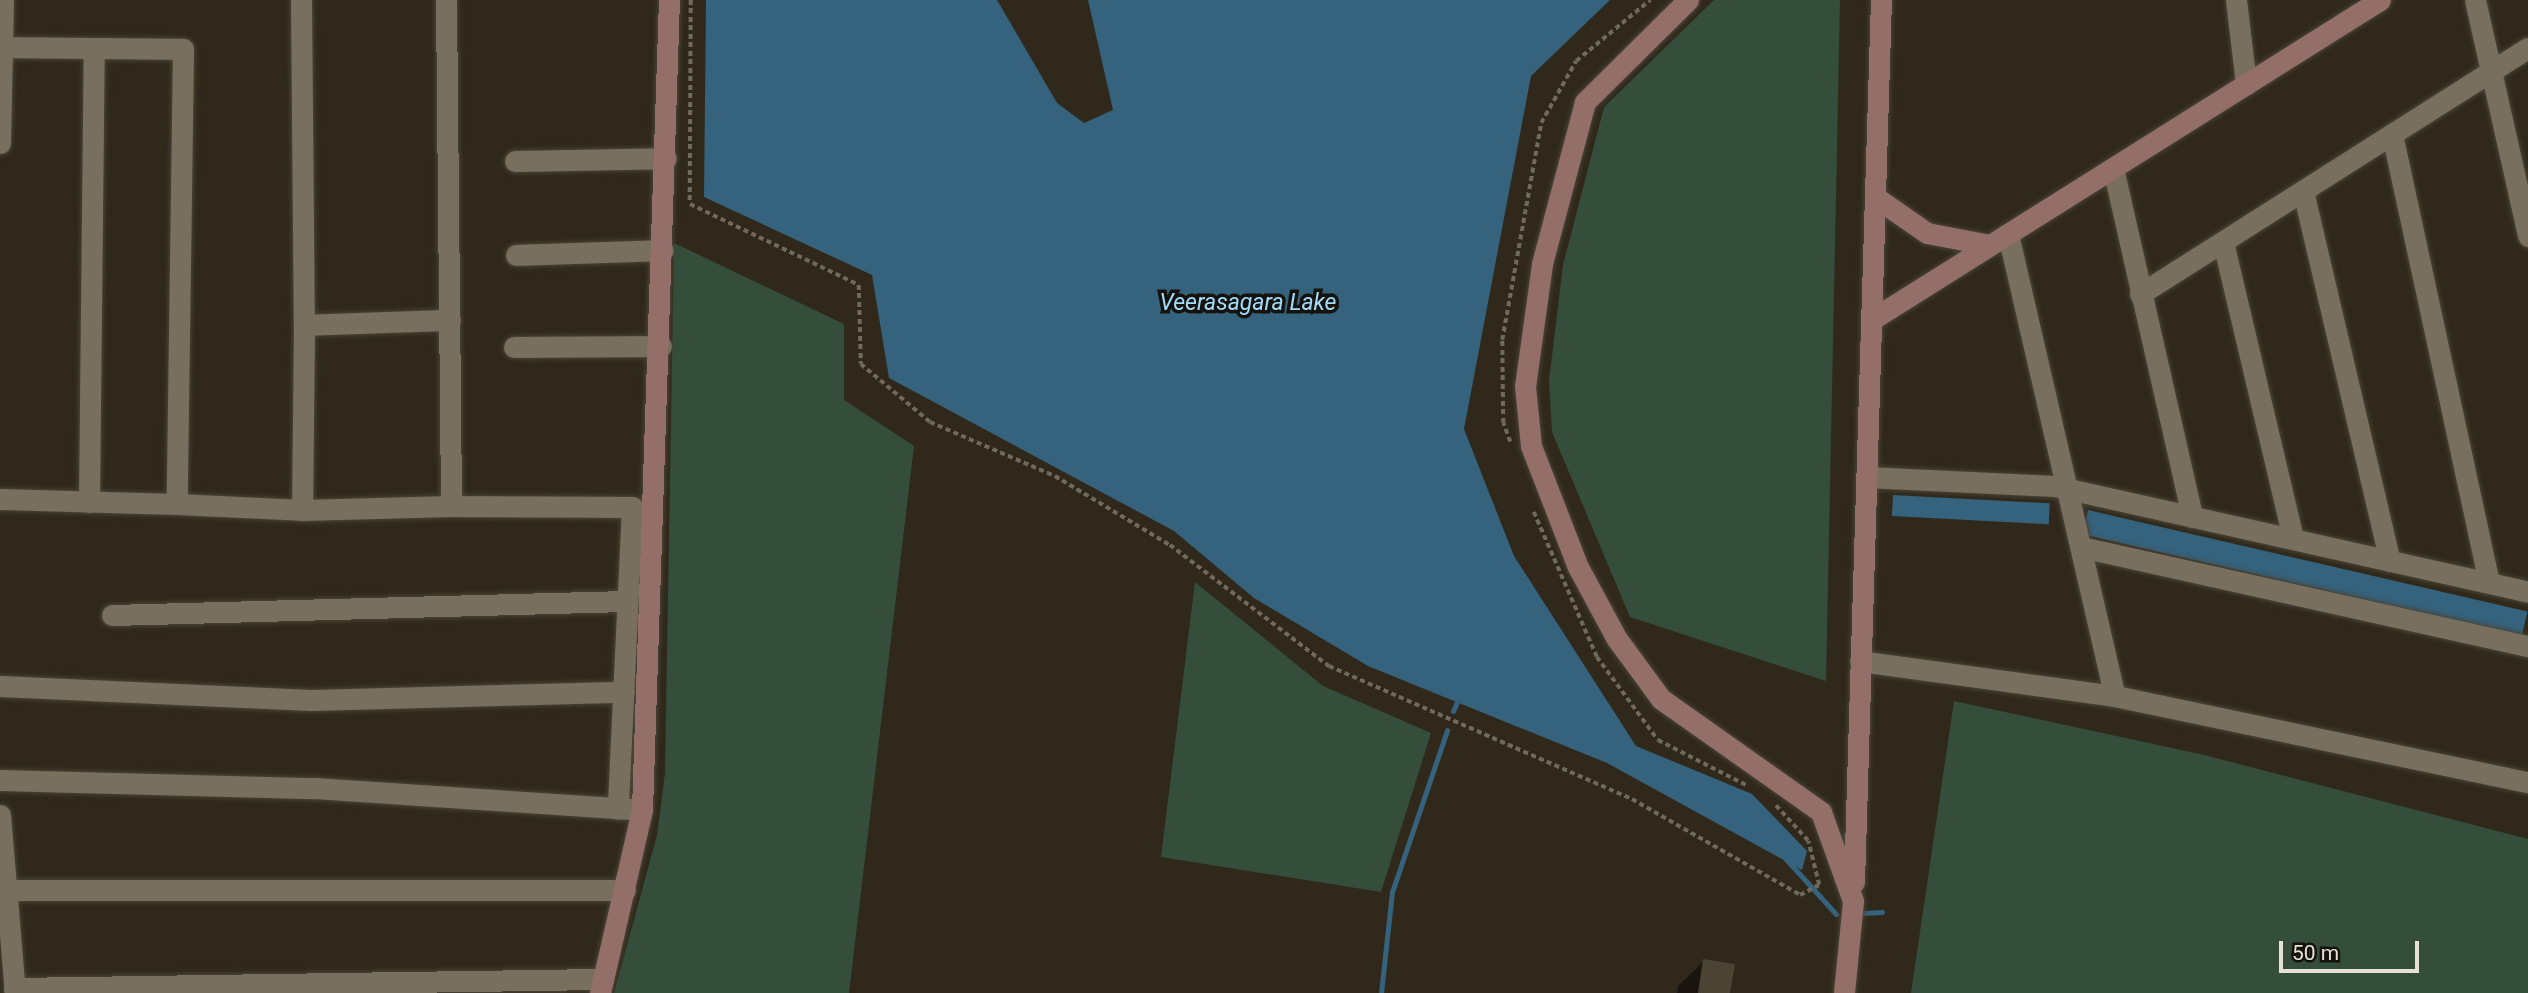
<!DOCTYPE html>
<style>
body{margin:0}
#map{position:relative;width:2528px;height:993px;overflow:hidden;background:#30291b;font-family:Roboto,sans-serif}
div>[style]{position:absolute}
.green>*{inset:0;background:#344e3b}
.water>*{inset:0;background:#35627c;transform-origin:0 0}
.shadow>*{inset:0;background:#0007}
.stream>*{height:5px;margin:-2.5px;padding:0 2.5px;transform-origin:2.5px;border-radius:2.5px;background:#35627c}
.building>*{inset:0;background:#4b4435}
.path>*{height:3.5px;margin-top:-1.75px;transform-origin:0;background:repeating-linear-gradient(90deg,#706a5e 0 5px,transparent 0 8.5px)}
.roads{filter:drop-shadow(0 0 2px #494437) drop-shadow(0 0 2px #494437)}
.street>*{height:21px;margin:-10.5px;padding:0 10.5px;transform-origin:10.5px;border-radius:10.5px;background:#786f5f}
.secondary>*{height:21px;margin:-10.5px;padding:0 10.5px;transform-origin:10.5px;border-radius:10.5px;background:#946f6a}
span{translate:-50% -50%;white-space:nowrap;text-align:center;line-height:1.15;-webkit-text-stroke:7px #15120c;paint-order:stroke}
.water-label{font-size:23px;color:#a1dbfd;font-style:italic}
.scale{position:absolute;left:2279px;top:941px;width:140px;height:32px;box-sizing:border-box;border:4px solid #e5e1d7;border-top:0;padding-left:9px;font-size:21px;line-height:24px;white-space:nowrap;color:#e5e1d7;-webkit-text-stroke:5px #15120c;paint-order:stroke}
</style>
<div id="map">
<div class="green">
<i style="clip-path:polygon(1714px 0,1840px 0,1826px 681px,1630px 617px,1552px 432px,1549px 381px,1563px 265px,1604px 107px)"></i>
<i style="clip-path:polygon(674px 243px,844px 324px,844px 400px,914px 446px,849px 993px,614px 993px,657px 835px,665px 773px)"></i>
<i style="clip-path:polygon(1195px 582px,1323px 686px,1431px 733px,1381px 892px,1161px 857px)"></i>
<i style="clip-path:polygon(1954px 701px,2204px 755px,2528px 839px,2528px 993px,1911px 993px)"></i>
</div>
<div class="water">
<i style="clip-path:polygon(706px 0,997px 0,1057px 103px,1084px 123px,1113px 110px,1088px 0,1610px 0,1531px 76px,1464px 429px,1514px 556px,1636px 746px,1752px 794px,1807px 851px,1802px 870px,1607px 763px,1368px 666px,1254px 598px,1174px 531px,889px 378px,872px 275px,704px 197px)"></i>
<i style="left:1893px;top:495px;width:157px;height:21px;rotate:3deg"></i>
<i style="left:2088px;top:510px;width:451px;height:25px;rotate:13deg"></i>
</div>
<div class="shadow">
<i style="clip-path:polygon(1704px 961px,1729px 993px,1677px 993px,1678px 986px)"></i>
</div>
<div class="stream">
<i style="left:1453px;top:711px;width:10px;rotate:-66deg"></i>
<i style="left:1785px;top:858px;width:76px;rotate:47.7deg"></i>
<i style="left:1861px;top:913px;width:21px;rotate:-3deg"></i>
<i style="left:1381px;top:993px;width:102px;rotate:-83.8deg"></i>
<i style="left:1392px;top:892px;width:171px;rotate:-71.2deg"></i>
</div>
<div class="building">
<i style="clip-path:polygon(1703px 959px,1735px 964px,1730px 993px,1698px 993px)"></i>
</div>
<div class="path">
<i style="left:691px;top:0;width:204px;rotate:90.3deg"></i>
<i style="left:690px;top:204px;width:187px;rotate:25.6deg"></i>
<i style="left:859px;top:285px;width:79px;rotate:88.5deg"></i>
<i style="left:861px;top:364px;width:90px;rotate:40deg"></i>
<i style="left:930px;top:422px;width:136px;rotate:23.4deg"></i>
<i style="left:1055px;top:476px;width:134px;rotate:31deg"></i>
<i style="left:1170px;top:545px;width:200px;rotate:37.3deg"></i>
<i style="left:1329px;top:666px;width:331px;rotate:23.7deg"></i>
<i style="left:1632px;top:799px;width:193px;rotate:29.7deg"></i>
<i style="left:1800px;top:895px;width:21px;rotate:-28deg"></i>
<i style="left:1819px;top:885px;width:45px;rotate:-104deg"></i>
<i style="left:1808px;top:841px;width:49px;rotate:-132.5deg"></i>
<i style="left:1510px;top:442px;width:20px;rotate:-110deg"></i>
<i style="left:1503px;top:423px;width:83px;rotate:-90.7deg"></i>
<i style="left:1502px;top:340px;width:220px;rotate:-79.8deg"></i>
<i style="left:1541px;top:123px;width:71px;rotate:-60.6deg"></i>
<i style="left:1576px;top:61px;width:96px;rotate:-39.5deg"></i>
<i style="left:1534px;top:512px;width:158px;rotate:66.5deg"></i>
<i style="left:1597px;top:657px;width:103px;rotate:53.7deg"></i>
<i style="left:1658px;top:740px;width:99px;rotate:27.1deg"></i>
</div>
<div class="roads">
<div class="street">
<i style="left:301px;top:0;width:325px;rotate:89.5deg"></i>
<i style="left:304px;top:325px;width:146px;rotate:-2deg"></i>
<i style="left:446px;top:0;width:506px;rotate:89.43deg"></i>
<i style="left:451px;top:506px;width:181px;rotate:0.3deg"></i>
<i style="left:632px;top:507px;width:302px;rotate:92.7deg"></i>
<i style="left:2236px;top:0;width:85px;rotate:83.2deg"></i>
<i style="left:2475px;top:0;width:242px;rotate:77.3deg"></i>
<i style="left:2px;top:47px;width:181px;rotate:0.6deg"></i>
<i style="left:183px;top:49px;width:455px;rotate:90.8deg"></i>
<i style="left:177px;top:504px;width:125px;rotate:2.7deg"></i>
<i style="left:2392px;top:134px;width:459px;rotate:77.8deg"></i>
<i style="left:0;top:143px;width:143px;rotate:-88.8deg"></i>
<i style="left:515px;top:161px;width:151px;rotate:-1.1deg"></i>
<i style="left:2113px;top:168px;width:358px;rotate:77.2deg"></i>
<i style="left:2303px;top:191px;width:380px;rotate:76.8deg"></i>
<i style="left:2008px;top:234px;width:474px;rotate:77deg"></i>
<i style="left:2223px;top:242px;width:305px;rotate:76.7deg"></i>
<i style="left:516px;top:255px;width:147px;rotate:-1.9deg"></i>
<i style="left:2140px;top:294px;width:459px;rotate:-32.4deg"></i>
<i style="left:304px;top:325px;width:185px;rotate:90.6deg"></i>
<i style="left:302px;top:510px;width:149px;rotate:-1.5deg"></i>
<i style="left:514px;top:347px;width:147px;rotate:-0.4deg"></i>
<i style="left:1866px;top:477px;width:189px;rotate:2.7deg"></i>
<i style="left:2055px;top:486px;width:485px;rotate:12.6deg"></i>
<i style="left:0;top:499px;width:177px;rotate:1.6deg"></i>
<i style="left:89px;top:502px;width:454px;rotate:-89.4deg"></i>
<i style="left:2081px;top:547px;width:458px;rotate:12.5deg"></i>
<i style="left:112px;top:615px;width:515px;rotate:-1.56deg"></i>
<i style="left:1860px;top:661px;width:257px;rotate:7.8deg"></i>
<i style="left:2115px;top:696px;width:422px;rotate:11.8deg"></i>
<i style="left:0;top:686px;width:311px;rotate:2.6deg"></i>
<i style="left:311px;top:700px;width:313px;rotate:-1.5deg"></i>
<i style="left:0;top:780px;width:314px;rotate:1.5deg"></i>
<i style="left:314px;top:788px;width:318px;rotate:3.8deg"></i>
<i style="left:0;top:815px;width:179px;rotate:85.2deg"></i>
<i style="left:6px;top:890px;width:619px"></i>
<i style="left:14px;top:988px;width:589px;rotate:-0.88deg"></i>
</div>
<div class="secondary">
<i style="left:1688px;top:0;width:145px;rotate:135.3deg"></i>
<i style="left:1585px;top:102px;width:168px;rotate:104.9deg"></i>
<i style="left:1542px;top:264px;width:123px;rotate:97.9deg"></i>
<i style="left:1525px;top:386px;width:60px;rotate:84.3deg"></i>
<i style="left:1531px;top:446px;width:130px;rotate:68.8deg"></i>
<i style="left:1578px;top:567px;width:82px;rotate:61.6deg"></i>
<i style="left:1617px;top:639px;width:74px;rotate:53.7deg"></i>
<i style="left:1661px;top:699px;width:196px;rotate:35.2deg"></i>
<i style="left:1821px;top:812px;width:95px;rotate:70.2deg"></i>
<i style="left:1853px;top:901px;width:92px;rotate:95.6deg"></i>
<i style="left:1875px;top:197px;width:63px;rotate:34.7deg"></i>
<i style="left:1927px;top:233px;width:64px;rotate:10.8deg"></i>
<i style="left:1871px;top:320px;width:601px;rotate:-32.16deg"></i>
<i style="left:1854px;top:882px;width:882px;rotate:-88.25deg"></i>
<i style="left:600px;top:993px;width:189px;rotate:-77.1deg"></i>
<i style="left:642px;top:809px;width:809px;rotate:-88.09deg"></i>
</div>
</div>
<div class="water-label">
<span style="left:1248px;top:303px">Veerasagara Lake</span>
</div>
<div class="scale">50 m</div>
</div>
